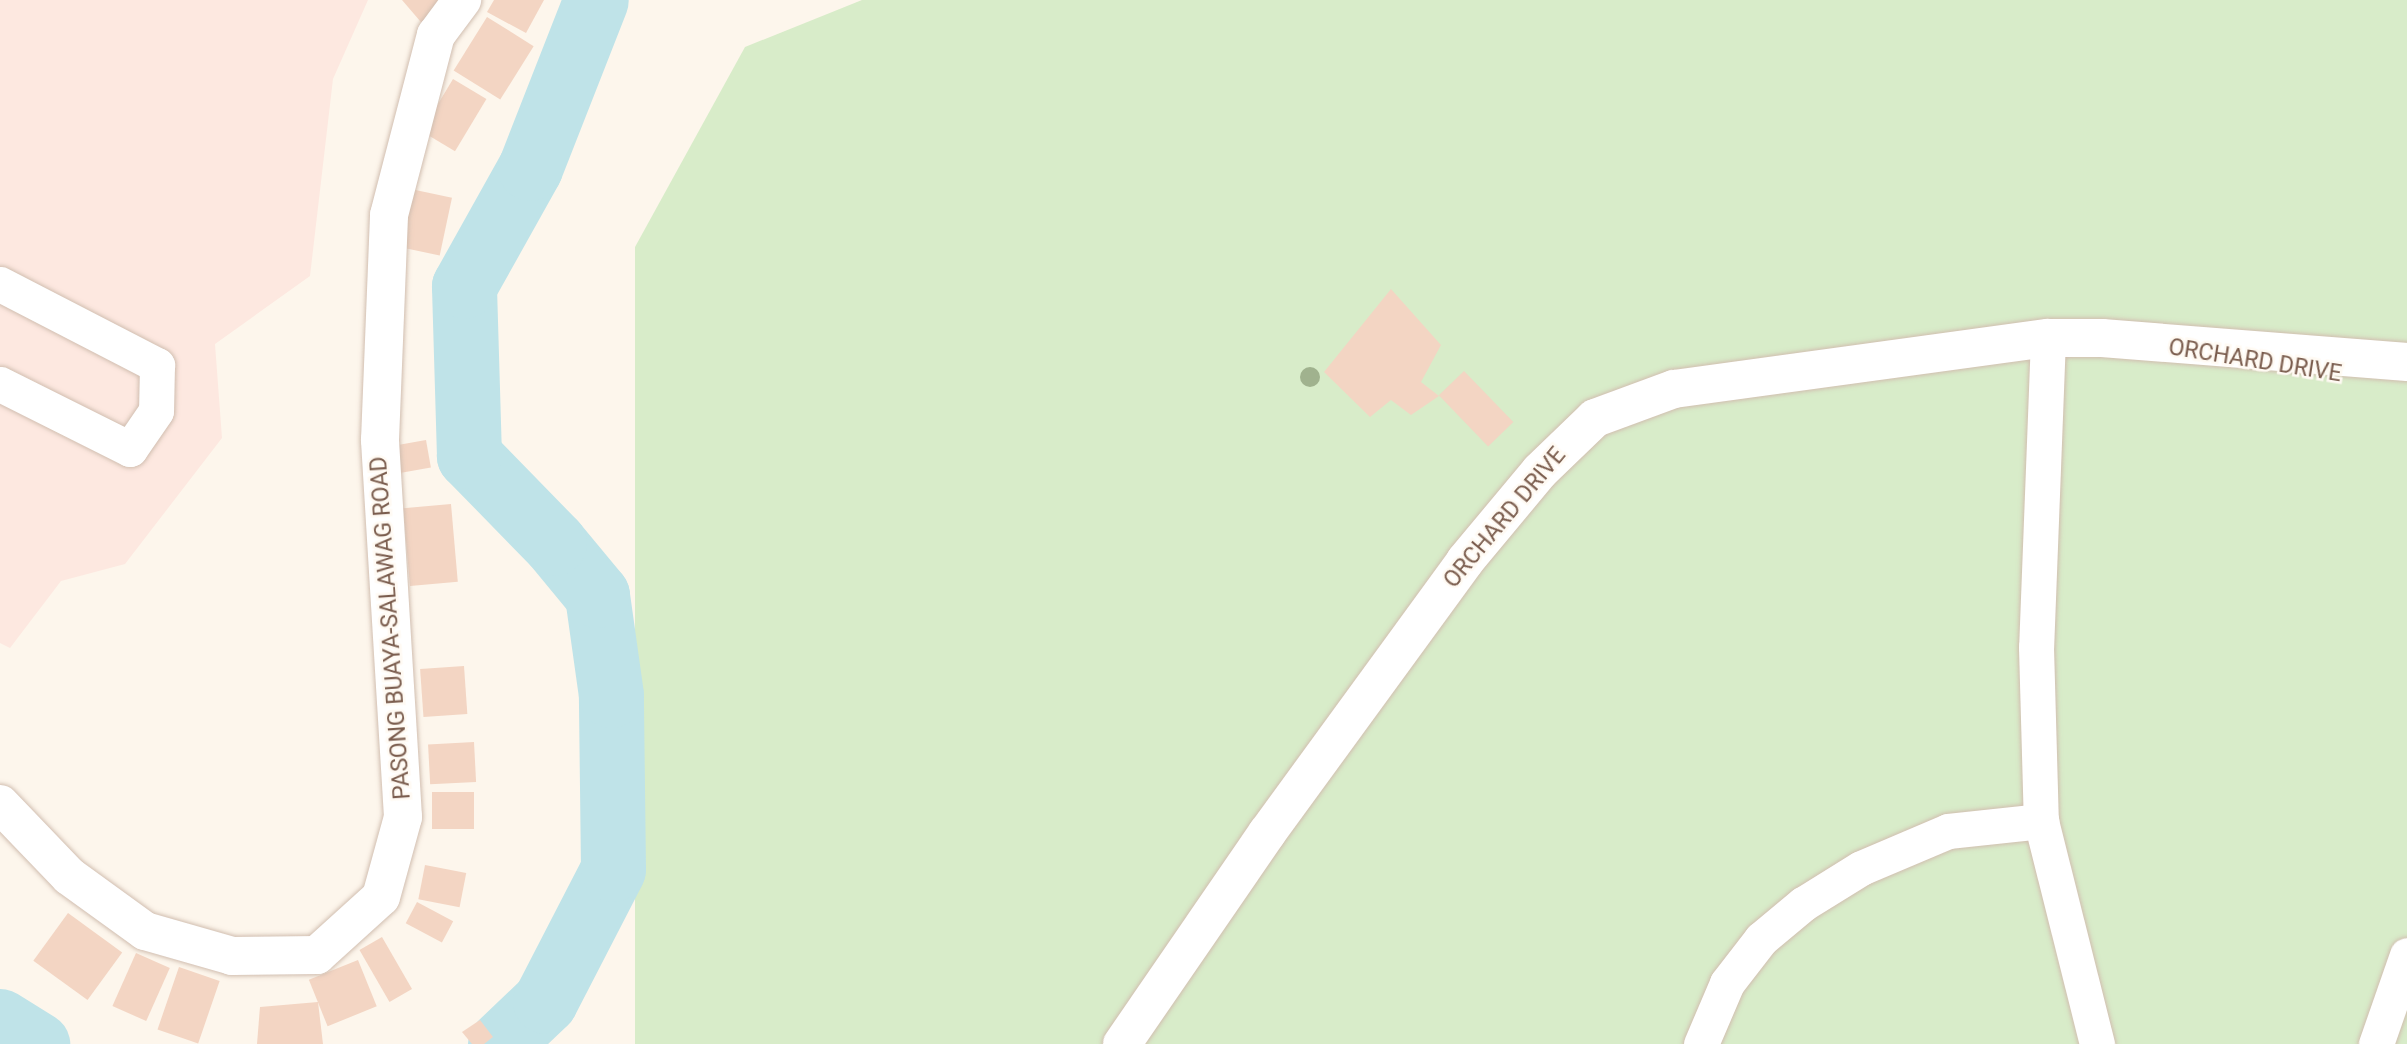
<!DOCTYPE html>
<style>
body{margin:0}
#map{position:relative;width:2407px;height:1044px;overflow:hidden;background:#fdf6ec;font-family:Roboto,sans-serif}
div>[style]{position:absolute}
.commercial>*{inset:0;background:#fde8e0}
.green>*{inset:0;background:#d8ecc9}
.river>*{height:65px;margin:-32.5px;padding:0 32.5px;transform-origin:32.5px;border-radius:32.5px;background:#bfe3e8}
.building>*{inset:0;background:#f3d5c3;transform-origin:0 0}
.roads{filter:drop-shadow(0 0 2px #d1beb0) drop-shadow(0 0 2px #d1beb0)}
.minor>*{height:35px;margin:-17.5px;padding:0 17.5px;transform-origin:17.5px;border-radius:17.5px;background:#fff}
.tertiary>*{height:38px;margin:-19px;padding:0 19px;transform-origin:19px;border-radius:19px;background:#fff}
.trees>*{width:20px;height:20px;margin:-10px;border-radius:50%;background:#a0b28e}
span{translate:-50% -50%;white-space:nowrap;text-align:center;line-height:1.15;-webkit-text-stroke:5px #fffaf3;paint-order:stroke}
.street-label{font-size:23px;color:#7a5c4d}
</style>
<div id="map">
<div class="commercial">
<i style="clip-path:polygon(0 0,368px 0,333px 79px,310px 276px,215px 344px,222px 438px,125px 564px,61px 581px,10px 648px,0 643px)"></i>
</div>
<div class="green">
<i style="clip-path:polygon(862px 0,2407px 0,2407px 1044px,635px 1044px,635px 247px,745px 47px)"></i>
</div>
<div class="river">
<i style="left:0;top:1021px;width:44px;rotate:31.9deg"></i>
<i style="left:500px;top:1044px;width:62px;rotate:-43.7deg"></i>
<i style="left:545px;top:1001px;width:148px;rotate:-62.7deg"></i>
<i style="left:613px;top:869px;width:174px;rotate:-90.7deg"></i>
<i style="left:611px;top:695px;width:101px;rotate:-98deg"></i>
<i style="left:597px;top:595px;width:67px;rotate:-129.6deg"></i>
<i style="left:554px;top:543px;width:122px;rotate:-134.3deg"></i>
<i style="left:469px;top:456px;width:170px;rotate:-91.7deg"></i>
<i style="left:464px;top:286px;width:135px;rotate:-60.8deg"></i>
<i style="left:530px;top:168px;width:180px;rotate:-68.6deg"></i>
</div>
<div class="building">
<i style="clip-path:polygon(402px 0,457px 0,426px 28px)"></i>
<i style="clip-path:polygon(494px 0,544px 0,526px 33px,487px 12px)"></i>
<i style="left:487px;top:17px;width:55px;height:63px;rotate:32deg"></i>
<i style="left:453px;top:79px;width:39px;height:61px;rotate:31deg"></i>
<i style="left:406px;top:188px;width:47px;height:59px;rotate:12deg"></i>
<i style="clip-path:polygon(1391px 289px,1441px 345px,1421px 382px,1439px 396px,1411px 415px,1391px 400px,1370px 417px,1324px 372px)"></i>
<i style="left:1464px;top:371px;width:71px;height:35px;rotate:46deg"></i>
<i style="left:426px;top:440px;width:28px;height:40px;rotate:80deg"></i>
<i style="left:451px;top:504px;width:78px;height:48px;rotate:85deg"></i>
<i style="left:464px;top:666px;width:48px;height:44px;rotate:86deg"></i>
<i style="left:474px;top:742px;width:40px;height:46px;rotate:87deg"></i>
<i style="left:432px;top:792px;width:42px;height:37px"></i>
<i style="left:425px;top:865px;width:42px;height:35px;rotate:11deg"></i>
<i style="left:417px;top:902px;width:41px;height:24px;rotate:28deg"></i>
<i style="left:68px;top:913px;width:67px;height:59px;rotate:36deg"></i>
<i style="left:382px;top:937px;width:60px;height:26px;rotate:60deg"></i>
<i style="left:136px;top:953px;width:37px;height:58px;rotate:24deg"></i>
<i style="left:358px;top:960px;width:50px;height:53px;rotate:68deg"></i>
<i style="left:179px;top:967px;width:43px;height:66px;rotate:19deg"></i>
<i style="clip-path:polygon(318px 1002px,323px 1044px,257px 1044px,260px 1007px)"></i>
<i style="clip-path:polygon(480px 1020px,493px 1037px,484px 1044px,472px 1044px,462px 1032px)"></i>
</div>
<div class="roads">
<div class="minor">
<i style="left:0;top:284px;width:177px;rotate:27.3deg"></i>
<i style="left:157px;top:365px;width:46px;rotate:91.2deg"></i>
<i style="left:156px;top:411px;width:46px;rotate:124.4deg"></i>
<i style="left:130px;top:449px;width:145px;rotate:-153.4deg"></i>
<i style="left:2048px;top:338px;width:309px;rotate:92.2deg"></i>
<i style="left:2036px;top:647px;width:174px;rotate:88.4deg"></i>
<i style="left:2041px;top:821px;width:230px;rotate:75.9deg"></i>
<i style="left:1701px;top:1044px;width:66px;rotate:-66.9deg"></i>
<i style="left:1727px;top:983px;width:56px;rotate:-52.3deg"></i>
<i style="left:1761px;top:939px;width:55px;rotate:-39.8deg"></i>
<i style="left:1803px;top:904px;width:68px;rotate:-31.8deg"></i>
<i style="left:1861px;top:868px;width:95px;rotate:-23deg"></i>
<i style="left:1948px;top:831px;width:94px;rotate:-6.1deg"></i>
<i style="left:2376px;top:1044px;width:94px;rotate:-70.8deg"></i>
</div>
<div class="tertiary">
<i style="left:0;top:804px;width:100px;rotate:46.2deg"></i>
<i style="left:69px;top:876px;width:94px;rotate:35.9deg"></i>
<i style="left:145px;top:931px;width:91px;rotate:16deg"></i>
<i style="left:232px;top:956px;width:85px;rotate:-0.7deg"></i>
<i style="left:317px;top:955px;width:86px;rotate:-42.2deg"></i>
<i style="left:381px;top:897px;width:83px;rotate:-74.6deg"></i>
<i style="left:403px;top:817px;width:378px;rotate:-93.5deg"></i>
<i style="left:380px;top:440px;width:225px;rotate:-87.7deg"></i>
<i style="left:389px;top:215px;width:186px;rotate:-75.4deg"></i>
<i style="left:436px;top:35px;width:44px;rotate:-53.4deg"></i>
<i style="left:1122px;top:1044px;width:256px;rotate:-55.5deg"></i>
<i style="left:1267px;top:833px;width:336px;rotate:-53.9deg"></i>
<i style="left:1465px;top:561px;width:117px;rotate:-50.2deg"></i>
<i style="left:1540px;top:471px;width:76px;rotate:-43.9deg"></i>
<i style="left:1595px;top:418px;width:84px;rotate:-20.2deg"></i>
<i style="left:1674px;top:389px;width:377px;rotate:-7.8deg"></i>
<i style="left:2048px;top:338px;width:54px"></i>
<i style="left:2102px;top:338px;width:306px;rotate:4.5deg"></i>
</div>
</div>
<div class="trees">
<i style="left:1310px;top:377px"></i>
</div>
<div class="street-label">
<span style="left:2255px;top:361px;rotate:9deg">ORCHARD DRIVE</span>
<span style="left:1505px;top:518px;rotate:-50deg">ORCHARD DRIVE</span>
<span style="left:391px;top:628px;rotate:-94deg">PASONG BUAYA-SALAWAG ROAD</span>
</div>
</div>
